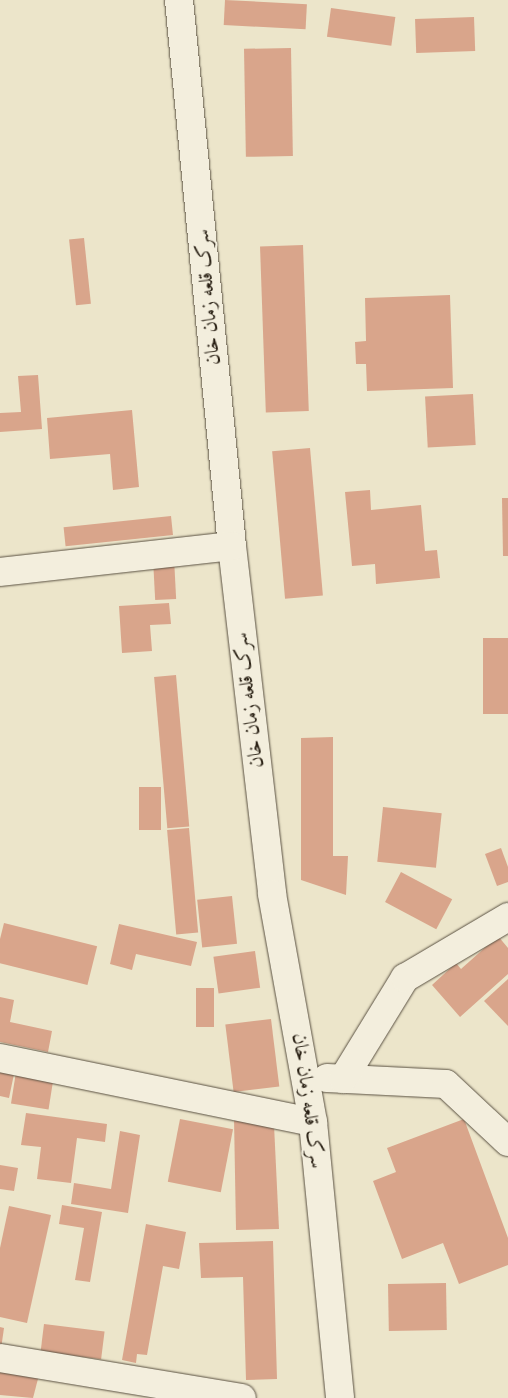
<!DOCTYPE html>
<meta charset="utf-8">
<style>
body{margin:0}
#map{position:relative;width:508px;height:1398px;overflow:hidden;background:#ece5ca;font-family:"Sorts Mill Goudy",Amiri,serif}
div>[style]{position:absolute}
.building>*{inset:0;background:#d9a58b;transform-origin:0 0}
.roads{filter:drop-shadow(0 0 1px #5a5142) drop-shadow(0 0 1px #5a5142)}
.minor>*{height:28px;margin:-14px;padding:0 14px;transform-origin:14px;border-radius:14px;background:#f3eedd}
span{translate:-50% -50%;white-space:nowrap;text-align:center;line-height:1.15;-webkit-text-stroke:4px #f3eedd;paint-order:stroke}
.street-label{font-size:20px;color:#292014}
</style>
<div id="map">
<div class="building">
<i style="left:225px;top:0;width:82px;height:25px;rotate:3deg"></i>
<i style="left:331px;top:8px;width:65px;height:29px;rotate:8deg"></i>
<i style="left:474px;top:17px;width:34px;height:59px;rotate:88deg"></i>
<i style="left:291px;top:48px;width:108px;height:47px;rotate:89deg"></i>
<i style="left:84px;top:238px;width:66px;height:15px;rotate:84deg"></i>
<i style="left:303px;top:245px;width:166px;height:43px;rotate:88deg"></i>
<i style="clip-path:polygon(450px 295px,453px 388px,367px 391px,366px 364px,356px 364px,355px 342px,366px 341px,365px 298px)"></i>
<i style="clip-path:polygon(38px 375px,42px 429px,0 432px,0 413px,21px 412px,18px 376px)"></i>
<i style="left:473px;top:394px;width:51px;height:48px;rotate:87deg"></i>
<i style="clip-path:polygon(132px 410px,139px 487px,113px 490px,110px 454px,50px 459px,47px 418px)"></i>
<i style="left:310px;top:448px;width:148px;height:38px;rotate:85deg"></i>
<i style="clip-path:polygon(370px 490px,371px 510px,421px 505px,425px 551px,437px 550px,440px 578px,376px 584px,375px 564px,352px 566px,345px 492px)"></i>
<i style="clip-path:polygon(502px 498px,508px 498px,508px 556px,503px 556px)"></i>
<i style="left:171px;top:516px;width:19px;height:108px;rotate:84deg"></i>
<i style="left:174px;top:558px;width:41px;height:21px;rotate:87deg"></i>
<i style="clip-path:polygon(169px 603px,171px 624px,150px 625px,152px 651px,122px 653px,119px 606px)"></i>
<i style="left:483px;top:638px;width:25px;height:76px"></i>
<i style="left:176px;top:675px;width:152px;height:22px;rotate:85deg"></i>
<i style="clip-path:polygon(333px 737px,333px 856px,348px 856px,346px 895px,301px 880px,301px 738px)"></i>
<i style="left:139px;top:787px;width:22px;height:43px"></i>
<i style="left:383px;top:807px;width:59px;height:55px;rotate:6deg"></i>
<i style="left:189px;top:828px;width:105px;height:22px;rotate:85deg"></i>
<i style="clip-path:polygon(501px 848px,508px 867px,508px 882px,497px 886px,485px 854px)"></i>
<i style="left:401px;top:872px;width:58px;height:34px;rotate:28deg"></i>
<i style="left:232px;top:896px;width:48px;height:35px;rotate:84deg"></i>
<i style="left:4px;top:923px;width:96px;height:40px;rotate:14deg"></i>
<i style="clip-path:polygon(119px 924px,197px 942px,191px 966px,136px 954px,132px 970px,110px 964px)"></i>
<i style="clip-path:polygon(498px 936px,508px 948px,508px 974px,460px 1017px,432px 985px,456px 963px,461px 969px)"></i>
<i style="left:255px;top:951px;width:37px;height:42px;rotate:82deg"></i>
<i style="clip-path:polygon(508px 979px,508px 1026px,484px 1001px)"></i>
<i style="left:196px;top:988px;width:18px;height:39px"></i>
<i style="clip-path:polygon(0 997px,14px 1000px,10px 1022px,52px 1031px,48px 1052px,0 1042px)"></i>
<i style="left:271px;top:1019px;width:68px;height:46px;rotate:83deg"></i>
<i style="clip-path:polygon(0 1071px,14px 1074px,9px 1098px,0 1096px)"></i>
<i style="left:16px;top:1072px;width:38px;height:32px;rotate:9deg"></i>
<i style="clip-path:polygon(26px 1113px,107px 1124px,105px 1142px,77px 1138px,71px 1183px,37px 1179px,41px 1147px,21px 1145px)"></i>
<i style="clip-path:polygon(234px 1118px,274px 1125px,279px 1229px,236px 1230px)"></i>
<i style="left:180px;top:1119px;width:54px;height:64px;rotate:11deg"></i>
<i style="clip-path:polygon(464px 1119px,508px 1238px,508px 1265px,459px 1284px,443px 1243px,402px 1259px,373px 1181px,396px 1172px,387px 1148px)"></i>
<i style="clip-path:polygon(120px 1131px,140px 1135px,128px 1213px,71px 1204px,74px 1183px,111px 1189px)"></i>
<i style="clip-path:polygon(0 1165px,18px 1168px,14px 1191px,0 1189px)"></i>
<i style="clip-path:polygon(62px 1205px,102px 1212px,90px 1282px,75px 1280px,84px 1228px,59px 1224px)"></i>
<i style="clip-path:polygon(9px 1206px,51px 1215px,27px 1323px,0 1317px,0 1248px)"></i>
<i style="clip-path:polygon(146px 1224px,186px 1232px,179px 1269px,163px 1266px,147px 1355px,137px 1354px,136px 1363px,122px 1360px)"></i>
<i style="clip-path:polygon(273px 1241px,277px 1379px,246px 1380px,243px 1277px,201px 1278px,199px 1243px)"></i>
<i style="left:446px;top:1283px;width:47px;height:58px;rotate:89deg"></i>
<i style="left:44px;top:1324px;width:61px;height:28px;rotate:7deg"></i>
<i style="clip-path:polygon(0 1327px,4px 1328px,1px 1349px,0 1349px)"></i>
<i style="clip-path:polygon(0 1366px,39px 1375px,33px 1398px,0 1395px)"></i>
</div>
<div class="roads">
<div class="minor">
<i style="left:179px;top:0;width:549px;rotate:84.46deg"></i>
<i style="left:232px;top:546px;width:350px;rotate:83.4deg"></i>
<i style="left:272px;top:894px;width:232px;rotate:79.8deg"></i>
<i style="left:313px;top:1122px;width:277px;rotate:84.4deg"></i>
<i style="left:0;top:572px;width:233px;rotate:-6.4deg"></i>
<i style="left:0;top:1058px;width:319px;rotate:11.6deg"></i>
<i style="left:327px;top:1078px;width:119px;rotate:2.9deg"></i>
<i style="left:446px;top:1084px;width:85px;rotate:43.1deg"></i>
<i style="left:343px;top:1079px;width:119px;rotate:-58.5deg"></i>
<i style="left:405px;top:978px;width:120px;rotate:-30.6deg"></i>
<i style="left:0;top:1358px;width:245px;rotate:9.4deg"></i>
</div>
</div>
<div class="street-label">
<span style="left:209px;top:297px;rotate:-95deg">سرک قلعه زمان خان</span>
<span style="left:250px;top:700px;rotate:-97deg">سرک قلعه زمان خان</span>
<span style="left:307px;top:1101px;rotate:82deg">سرک قلعه زمان خان</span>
</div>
</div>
